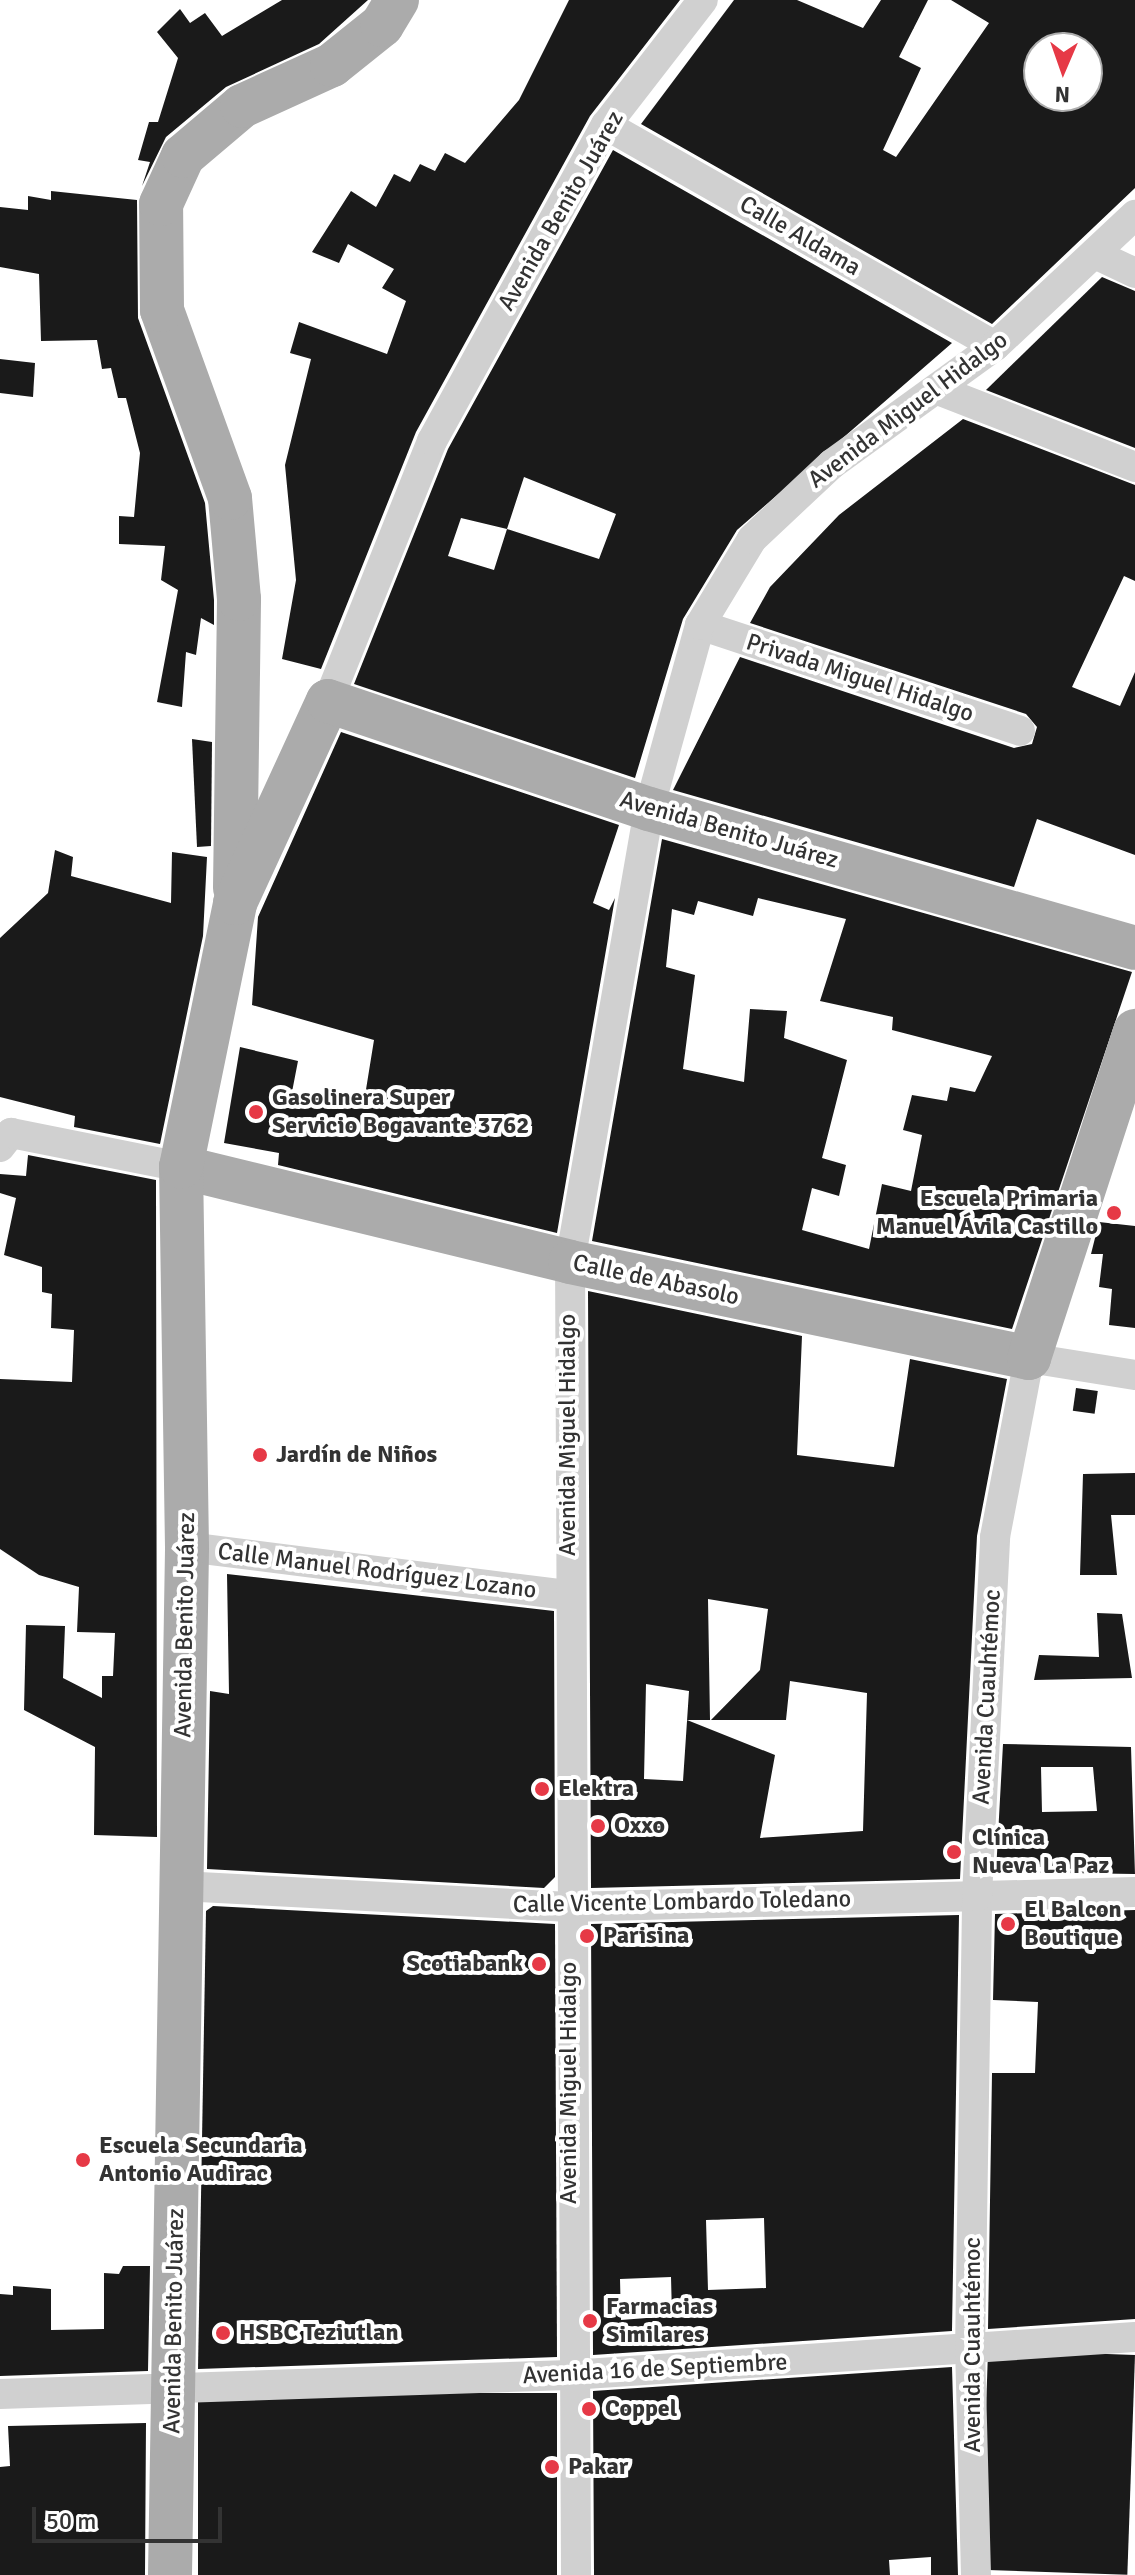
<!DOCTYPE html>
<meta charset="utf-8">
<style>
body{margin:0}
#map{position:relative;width:1135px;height:2575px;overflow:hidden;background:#fff;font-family:Signika,sans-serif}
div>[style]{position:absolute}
.building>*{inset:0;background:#1a1a1a;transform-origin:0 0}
.street>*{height:30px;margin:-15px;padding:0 15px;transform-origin:15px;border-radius:15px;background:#d0d0d0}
.primary>*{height:44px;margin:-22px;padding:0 22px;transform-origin:22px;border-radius:22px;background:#ababab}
.dots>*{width:22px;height:22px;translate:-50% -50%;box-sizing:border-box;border:4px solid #fff;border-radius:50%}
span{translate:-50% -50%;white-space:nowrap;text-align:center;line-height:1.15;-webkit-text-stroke:8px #fff;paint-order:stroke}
.street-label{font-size:24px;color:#333}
.poi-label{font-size:24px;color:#333;font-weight:700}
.left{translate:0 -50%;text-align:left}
.right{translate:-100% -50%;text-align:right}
.north{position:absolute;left:1023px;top:32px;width:80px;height:80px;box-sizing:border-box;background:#fff;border:2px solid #adadad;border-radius:50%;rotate:182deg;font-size:22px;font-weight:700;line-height:32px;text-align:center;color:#333}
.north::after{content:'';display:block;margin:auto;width:28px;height:36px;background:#e63946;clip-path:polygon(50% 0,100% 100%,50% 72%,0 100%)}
.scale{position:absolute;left:32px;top:2507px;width:190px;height:36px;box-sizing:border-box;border:4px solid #333;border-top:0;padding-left:10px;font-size:24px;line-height:28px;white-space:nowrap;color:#333;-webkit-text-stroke:6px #fff;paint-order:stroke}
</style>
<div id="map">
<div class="building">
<i style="clip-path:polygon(282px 0,368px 0,319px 44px,226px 87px,166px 137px,142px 186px,150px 162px,138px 160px,149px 122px,158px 122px,178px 58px,157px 32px,180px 9px,190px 23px,205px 13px,222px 36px)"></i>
<i style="clip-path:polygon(569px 0,680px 0,590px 116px,416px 432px,321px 669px,282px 659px,296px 580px,285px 465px,311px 359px,290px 353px,299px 322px,387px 354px,406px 301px,382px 288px,394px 269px,348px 244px,339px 263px,312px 252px,351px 191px,376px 207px,394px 174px,410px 182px,420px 164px,435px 171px,445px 153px,465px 163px,519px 100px)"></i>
<i style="clip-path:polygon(evenodd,734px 0,797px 0,863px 28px,881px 0,928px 0,899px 57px,921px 68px,883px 150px,896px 157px,989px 23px,951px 0,1135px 0,1135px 188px,992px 324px,641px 124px,734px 0,1039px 48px,1087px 48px,1087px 96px,1039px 96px,1039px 48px)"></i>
<i style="clip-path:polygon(evenodd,613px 150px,952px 343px,737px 530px,683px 619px,635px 778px,354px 684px,448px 449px,613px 150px,524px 477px,616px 514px,599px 559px,507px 529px,494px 570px,448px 556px,461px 518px,507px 529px,524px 477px)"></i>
<i style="clip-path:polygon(51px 191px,137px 200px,138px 318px,205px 503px,214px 600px,214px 625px,201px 618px,196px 655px,186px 652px,182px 707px,157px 702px,178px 590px,161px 580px,165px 546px,119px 544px,119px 516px,134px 517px,140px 453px,126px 398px,118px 398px,111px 368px,102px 369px,97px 340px,41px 341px,39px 274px,0 267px,0 207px,28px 210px,28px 196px,51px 200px)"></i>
<i style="clip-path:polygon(1102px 277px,1135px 291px,1135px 448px,986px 390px)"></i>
<i style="clip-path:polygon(0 359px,35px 363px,33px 397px,0 393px)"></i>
<i style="clip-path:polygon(963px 419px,1135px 485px,1135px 581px,1124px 576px,1072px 687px,1120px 706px,1135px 672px,1135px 855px,1037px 819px,1014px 887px,673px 790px,740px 657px,1014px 748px,1032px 744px,1037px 727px,1026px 714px,750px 623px,770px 587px,839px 515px)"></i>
<i style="clip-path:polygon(341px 732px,619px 825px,593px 903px,609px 910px,615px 898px,557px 1233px,278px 1165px,279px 1153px,224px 1143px,240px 1047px,298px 1061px,292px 1092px,363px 1108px,374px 1040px,252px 1005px,258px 917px)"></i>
<i style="clip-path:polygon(192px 739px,212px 742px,211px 846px,197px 847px)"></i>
<i style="clip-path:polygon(evenodd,662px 839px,1132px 972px,1012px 1329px,592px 1241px,662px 839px,758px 898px,846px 919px,820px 1001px,893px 1017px,892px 1030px,992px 1056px,975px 1092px,950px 1087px,947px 1101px,912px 1095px,903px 1130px,922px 1135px,911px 1191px,882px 1184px,869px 1249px,802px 1230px,812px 1188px,839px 1196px,846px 1165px,822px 1158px,847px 1060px,784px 1038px,787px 1011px,750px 1009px,744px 1082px,683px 1069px,695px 975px,666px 967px,672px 909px,694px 915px,698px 901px,753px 916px,758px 898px)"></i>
<i style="clip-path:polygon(55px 850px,73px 857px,71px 876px,171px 903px,172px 852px,207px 857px,203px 936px,160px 1144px,74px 1127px,75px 1116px,0 1097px,0 938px,48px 893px)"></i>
<i style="clip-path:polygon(28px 1155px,156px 1180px,157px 1837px,94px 1835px,95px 1747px,24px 1710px,26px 1625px,65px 1626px,63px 1678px,102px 1698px,102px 1676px,113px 1676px,115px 1633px,77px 1632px,79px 1587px,39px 1575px,0 1549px,0 1379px,72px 1382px,74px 1330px,51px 1328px,52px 1294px,42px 1292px,42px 1267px,4px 1255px,16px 1198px,0 1193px,0 1174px,26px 1176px)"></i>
<i style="clip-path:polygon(1099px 1222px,1135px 1226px,1135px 1328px,1109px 1325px,1112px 1289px,1099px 1287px,1103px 1254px,1091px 1254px)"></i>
<i style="clip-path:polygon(evenodd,588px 1291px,802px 1336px,797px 1455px,894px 1467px,910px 1359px,1007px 1379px,977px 1536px,960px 1879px,591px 1888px,588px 1291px,708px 1599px,768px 1609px,760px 1670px,711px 1720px,786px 1720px,790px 1681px,867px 1693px,863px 1831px,760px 1838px,775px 1755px,687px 1720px,710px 1720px,708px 1599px,588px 1291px,646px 1684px,689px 1691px,683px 1781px,644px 1779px,646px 1684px)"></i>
<i style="left:1076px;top:1388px;width:22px;height:23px;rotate:8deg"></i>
<i style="clip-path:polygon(1135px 1473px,1135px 1515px,1111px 1515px,1117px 1575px,1080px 1575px,1083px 1474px)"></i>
<i style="clip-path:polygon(227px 1574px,554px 1611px,555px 1877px,544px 1888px,207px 1869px,210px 1691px,229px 1694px)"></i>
<i style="clip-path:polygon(1097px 1613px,1122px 1614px,1132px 1678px,1034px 1680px,1039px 1655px,1099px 1657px)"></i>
<i style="clip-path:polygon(evenodd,1003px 1744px,1131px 1747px,1135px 1874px,996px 1872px,1003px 1744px,1041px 1767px,1093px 1767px,1097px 1811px,1042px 1812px,1041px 1767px)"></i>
<i style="clip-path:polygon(213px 1906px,555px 1924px,557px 2357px,198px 2369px,206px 1911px)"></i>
<i style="clip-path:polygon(1135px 1910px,1135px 2319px,988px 2329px,992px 2073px,1035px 2073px,1038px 2002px,993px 2000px,995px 1914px)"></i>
<i style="clip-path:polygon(evenodd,959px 1915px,952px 2331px,593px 2355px,591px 1924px,959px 1915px,764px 2218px,766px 2288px,708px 2290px,706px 2220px,764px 2218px,959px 1915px,671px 2277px,672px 2316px,621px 2320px,620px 2279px,671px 2277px)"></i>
<i style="clip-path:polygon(123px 2266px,150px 2266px,148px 2371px,0 2376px,0 2294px,13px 2295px,13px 2286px,51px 2289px,51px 2330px,104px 2329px,104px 2273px,119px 2274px)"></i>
<i style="left:1135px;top:2355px;width:220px;height:147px;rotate:92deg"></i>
<i style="clip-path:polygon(952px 2367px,958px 2575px,931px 2575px,931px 2557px,889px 2560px,890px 2575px,594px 2575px,593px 2391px)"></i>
<i style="left:557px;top:2393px;width:182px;height:359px;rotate:90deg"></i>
<i style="clip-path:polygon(146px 2423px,145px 2575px,0 2575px,0 2467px,10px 2466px,8px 2426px)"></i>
</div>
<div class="street">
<i style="left:606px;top:125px;width:447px;rotate:29.6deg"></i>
<i style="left:1097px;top:255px;width:42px;rotate:25.3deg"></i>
<i style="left:938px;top:390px;width:212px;rotate:21.3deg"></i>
<i style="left:700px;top:625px;width:337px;rotate:18.3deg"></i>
<i style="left:328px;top:701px;width:280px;rotate:-68.2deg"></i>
<i style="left:432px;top:441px;width:361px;rotate:-61.2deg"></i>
<i style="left:606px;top:125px;width:158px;rotate:-52.2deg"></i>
<i style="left:0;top:1147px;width:18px;rotate:-52deg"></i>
<i style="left:11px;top:1133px;width:173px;rotate:11.3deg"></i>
<i style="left:187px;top:1547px;width:383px;rotate:7.2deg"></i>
<i style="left:181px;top:1886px;width:389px;rotate:3.1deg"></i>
<i style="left:569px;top:1907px;width:566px;rotate:-1.52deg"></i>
<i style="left:0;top:2394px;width:570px;rotate:-1.91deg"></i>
<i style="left:570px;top:2375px;width:566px;rotate:-3.85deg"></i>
<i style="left:576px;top:2575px;width:1313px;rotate:-90.26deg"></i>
<i style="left:570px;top:1262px;width:460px;rotate:-80.1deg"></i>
<i style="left:649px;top:809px;width:191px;rotate:-74.5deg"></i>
<i style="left:700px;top:625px;width:100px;rotate:-58.8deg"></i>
<i style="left:752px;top:539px;width:110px;rotate:-43.2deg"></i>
<i style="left:832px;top:464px;width:201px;rotate:-35.9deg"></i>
<i style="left:995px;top:346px;width:192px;rotate:-43.1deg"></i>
<i style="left:976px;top:2575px;width:224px;rotate:-91.5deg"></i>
<i style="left:970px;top:2351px;width:455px;rotate:-89.1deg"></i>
<i style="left:977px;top:1896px;width:359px;rotate:-87.1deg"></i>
<i style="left:995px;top:1537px;width:182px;rotate:-79.2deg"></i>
<i style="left:1029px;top:1358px;width:107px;rotate:9.1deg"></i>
</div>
<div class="primary">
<i style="left:235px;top:888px;width:289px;rotate:-89.2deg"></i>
<i style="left:239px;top:599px;width:101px;rotate:-95.1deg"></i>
<i style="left:230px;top:498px;width:200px;rotate:-109.9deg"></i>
<i style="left:162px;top:310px;width:106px;rotate:-90.5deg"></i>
<i style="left:161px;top:204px;width:53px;rotate:-65.4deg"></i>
<i style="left:183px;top:156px;width:77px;rotate:-40.3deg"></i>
<i style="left:242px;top:106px;width:99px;rotate:-24.5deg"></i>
<i style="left:332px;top:65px;width:64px;rotate:-38.7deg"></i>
<i style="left:382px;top:25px;width:29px;rotate:-59deg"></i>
<i style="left:181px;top:1167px;width:400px;rotate:13.7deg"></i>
<i style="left:570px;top:1262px;width:469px;rotate:11.8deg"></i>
<i style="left:1029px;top:1358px;width:344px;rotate:-72deg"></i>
<i style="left:170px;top:2575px;width:1028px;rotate:-89.05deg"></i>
<i style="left:187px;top:1547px;width:380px;rotate:-90.9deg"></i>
<i style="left:181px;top:1167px;width:269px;rotate:-78.4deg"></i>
<i style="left:235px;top:903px;width:222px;rotate:-65.3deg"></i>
<i style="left:328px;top:701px;width:339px;rotate:18.6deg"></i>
<i style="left:649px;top:809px;width:505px;rotate:15.96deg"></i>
</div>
<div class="dots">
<i style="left:256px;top:1112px;background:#e63946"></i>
<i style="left:1114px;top:1213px;background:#e63946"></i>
<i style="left:260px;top:1455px;background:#e63946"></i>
<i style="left:542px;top:1789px;background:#e63946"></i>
<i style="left:598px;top:1826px;background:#e63946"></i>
<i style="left:954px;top:1852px;background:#e63946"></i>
<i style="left:1008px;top:1924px;background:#e63946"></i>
<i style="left:587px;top:1936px;background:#e63946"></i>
<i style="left:539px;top:1964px;background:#e63946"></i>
<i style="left:83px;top:2160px;background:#e63946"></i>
<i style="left:590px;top:2321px;background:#e63946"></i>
<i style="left:223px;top:2333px;background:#e63946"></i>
<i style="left:589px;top:2409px;background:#e63946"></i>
<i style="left:552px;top:2467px;background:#e63946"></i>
</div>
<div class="street-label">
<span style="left:561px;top:211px;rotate:-60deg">Avenida Benito Juárez</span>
<span style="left:800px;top:236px;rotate:30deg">Calle Aldama</span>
<span style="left:908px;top:410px;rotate:-37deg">Avenida Miguel Hidalgo</span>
<span style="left:860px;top:678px;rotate:18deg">Privada Miguel Hidalgo</span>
<span style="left:729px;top:830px;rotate:16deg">Avenida Benito Juárez</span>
<span style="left:656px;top:1280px;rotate:12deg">Calle de Abasolo</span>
<span style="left:568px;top:1435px;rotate:-90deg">Avenida Miguel Hidalgo</span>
<span style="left:377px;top:1571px;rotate:7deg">Calle Manuel Rodríguez Lozano</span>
<span style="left:185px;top:1625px;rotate:-89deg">Avenida Benito Juárez</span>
<span style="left:987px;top:1697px;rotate:-87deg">Avenida Cuauhtémoc</span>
<span style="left:682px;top:1902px;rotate:-1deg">Calle Vicente Lombardo Toledano</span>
<span style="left:569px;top:2083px;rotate:-90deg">Avenida Miguel Hidalgo</span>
<span style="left:174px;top:2321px;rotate:-89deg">Avenida Benito Juárez</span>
<span style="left:973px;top:2345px;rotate:-90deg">Avenida Cuauhtémoc</span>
<span style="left:655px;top:2369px;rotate:-3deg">Avenida 16 de Septiembre</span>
</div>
<div class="poi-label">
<span class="left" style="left:272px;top:1112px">Gasolinera Super<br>Servicio Bogavante 3762</span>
<span class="right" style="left:1098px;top:1213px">Escuela Primaria<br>Manuel Ávila Castillo</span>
<span class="left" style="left:276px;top:1455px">Jardín de Niños</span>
<span class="left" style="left:558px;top:1789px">Elektra</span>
<span class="left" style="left:614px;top:1826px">Oxxo</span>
<span class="left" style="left:972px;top:1852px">Clínica<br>Nueva La Paz</span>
<span class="left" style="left:1024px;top:1924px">El Balcon<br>Boutique</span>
<span class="left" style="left:603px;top:1936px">Parisina</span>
<span class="right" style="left:523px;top:1964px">Scotiabank</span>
<span class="left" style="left:99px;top:2160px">Escuela Secundaria<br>Antonio Audirac</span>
<span class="left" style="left:606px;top:2321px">Farmacias<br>Similares</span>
<span class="left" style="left:239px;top:2333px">HSBC Teziutlan</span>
<span class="left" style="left:605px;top:2409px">Coppel</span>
<span class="left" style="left:568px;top:2467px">Pakar</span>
</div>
<div class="north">N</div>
<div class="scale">50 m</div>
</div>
